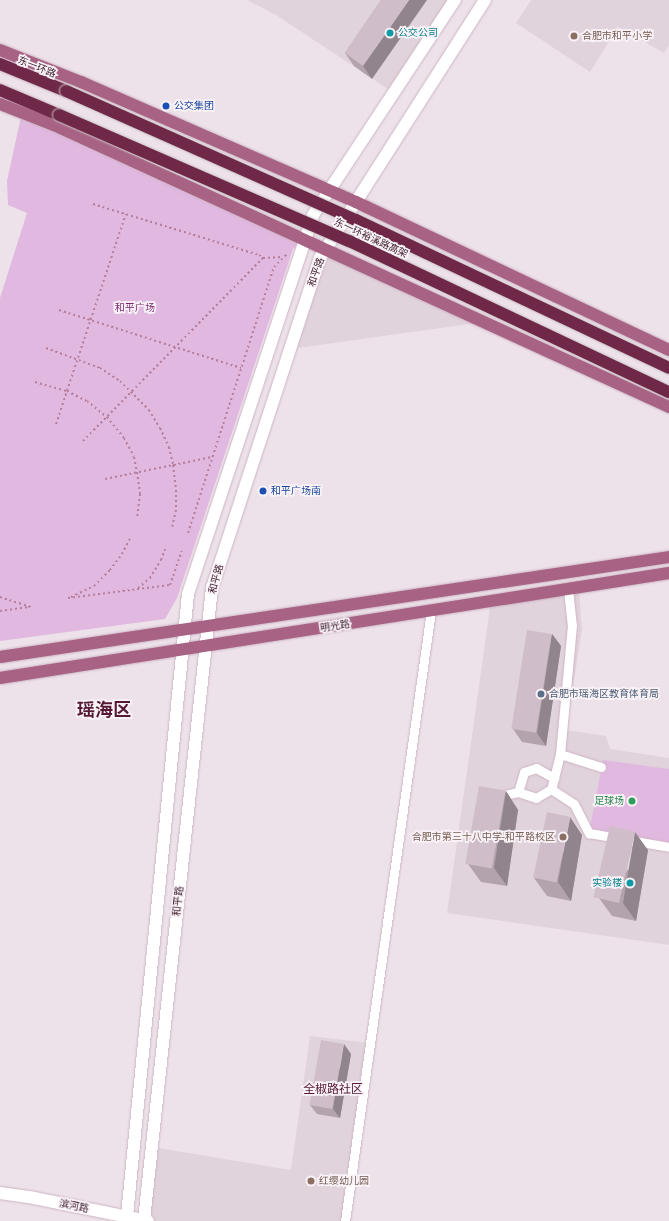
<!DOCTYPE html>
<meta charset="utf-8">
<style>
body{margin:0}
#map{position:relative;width:669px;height:1221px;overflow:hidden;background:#ede2ea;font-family:"Open Sans","Noto Sans SC",sans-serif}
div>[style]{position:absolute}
.built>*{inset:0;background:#e1d3dc}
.green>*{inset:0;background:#e1b8e0}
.path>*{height:2px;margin-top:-1px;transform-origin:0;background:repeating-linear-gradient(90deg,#b47f9c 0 2px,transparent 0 5px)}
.roads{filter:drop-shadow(0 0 1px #ceb4c4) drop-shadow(0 0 1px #ceb4c4)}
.street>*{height:9px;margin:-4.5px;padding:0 4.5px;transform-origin:4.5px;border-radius:4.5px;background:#fff}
.secondary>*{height:12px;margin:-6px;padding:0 6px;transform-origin:6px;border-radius:6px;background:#fff}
.primary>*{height:12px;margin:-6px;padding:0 6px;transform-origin:6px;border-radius:6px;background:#a76284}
.highway>*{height:12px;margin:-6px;padding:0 6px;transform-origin:6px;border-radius:6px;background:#6f2848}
.bridges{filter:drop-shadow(0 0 1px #cac1c5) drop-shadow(0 0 1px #cac1c5)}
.highway-bridge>*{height:12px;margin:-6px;padding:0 6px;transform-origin:6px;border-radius:6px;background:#6f2848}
.wall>*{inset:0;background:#b2a3ad}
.shaded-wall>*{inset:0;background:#91848d}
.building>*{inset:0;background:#cfbdc9;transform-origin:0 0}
.dots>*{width:11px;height:11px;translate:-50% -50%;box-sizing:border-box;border:2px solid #f9f3f8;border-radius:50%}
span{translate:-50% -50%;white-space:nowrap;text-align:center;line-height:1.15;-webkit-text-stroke:3.5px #f9f3f8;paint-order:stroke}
.culture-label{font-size:10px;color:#0d838f}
.left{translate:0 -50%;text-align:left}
.right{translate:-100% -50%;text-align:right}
.education-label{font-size:10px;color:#785e54}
.street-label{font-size:10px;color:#402030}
.transit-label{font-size:10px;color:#164399}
.park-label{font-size:10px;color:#7b266f}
.service-label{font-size:10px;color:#4e5e75}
.leisure-label{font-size:10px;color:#27864d}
.quarter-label{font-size:12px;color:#551936}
.town-label{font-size:18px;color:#551936;font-weight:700}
</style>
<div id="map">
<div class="built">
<i style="clip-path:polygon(247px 0,455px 0,394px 93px,276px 15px)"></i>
<i style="clip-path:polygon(531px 0,669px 0,669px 45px,664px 53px,618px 27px,590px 72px,516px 23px)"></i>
<i style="clip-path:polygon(325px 250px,483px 322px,291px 349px)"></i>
<i style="clip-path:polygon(579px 588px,582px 630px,566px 730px,606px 736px,610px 749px,669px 758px,669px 945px,447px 913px,491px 601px)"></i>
<i style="clip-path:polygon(310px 1036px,370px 1043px,345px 1221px,148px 1221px,152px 1147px,291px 1170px)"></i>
</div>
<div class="green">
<i style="clip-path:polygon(22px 112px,305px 240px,293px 249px,177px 598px,165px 619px,0 641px,0 298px,27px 213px,8px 205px,7px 181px)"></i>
<i style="clip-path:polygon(603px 760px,669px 769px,669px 844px,589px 833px)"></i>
</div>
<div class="path">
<i style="left:93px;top:204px;width:174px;rotate:17.1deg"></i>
<i style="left:259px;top:255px;width:5px;rotate:37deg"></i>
<i style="left:59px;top:310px;width:191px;rotate:17.7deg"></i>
<i style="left:46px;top:348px;width:58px;rotate:20.3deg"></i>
<i style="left:100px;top:368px;width:24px;rotate:33deg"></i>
<i style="left:120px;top:381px;width:41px;rotate:45deg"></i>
<i style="left:149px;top:410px;width:21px;rotate:59deg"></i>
<i style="left:160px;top:428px;width:21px;rotate:65deg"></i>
<i style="left:169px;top:447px;width:18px;rotate:77deg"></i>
<i style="left:173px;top:465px;width:25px;rotate:83deg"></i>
<i style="left:176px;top:490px;width:20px;rotate:90deg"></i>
<i style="left:176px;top:510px;width:18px;rotate:103deg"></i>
<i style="left:35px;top:382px;width:33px;rotate:16deg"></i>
<i style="left:67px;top:391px;width:22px;rotate:27deg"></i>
<i style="left:87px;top:401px;width:26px;rotate:39deg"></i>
<i style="left:107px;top:417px;width:27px;rotate:51deg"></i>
<i style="left:124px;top:438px;width:21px;rotate:62deg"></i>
<i style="left:134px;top:457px;width:15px;rotate:79deg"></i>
<i style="left:137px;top:472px;width:22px;rotate:82deg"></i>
<i style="left:140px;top:494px;width:23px;rotate:97deg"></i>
<i style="left:56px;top:424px;width:221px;rotate:-71.6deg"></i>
<i style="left:83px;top:441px;width:257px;rotate:-45.5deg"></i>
<i style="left:263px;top:258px;width:20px;rotate:-3deg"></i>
<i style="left:105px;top:479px;width:109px;rotate:-11.6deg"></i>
<i style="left:188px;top:533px;width:280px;rotate:-72.1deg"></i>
<i style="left:274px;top:267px;width:20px;rotate:-45deg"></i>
<i style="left:138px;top:588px;width:16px;rotate:-40deg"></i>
<i style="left:150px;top:578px;width:21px;rotate:-59deg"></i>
<i style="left:161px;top:560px;width:15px;rotate:-70deg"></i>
<i style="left:0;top:597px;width:33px;rotate:18deg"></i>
<i style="left:71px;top:597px;width:25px;rotate:-26deg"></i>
<i style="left:94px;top:586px;width:23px;rotate:-45deg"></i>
<i style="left:110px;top:570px;width:20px;rotate:-53deg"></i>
<i style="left:122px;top:554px;width:20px;rotate:-63deg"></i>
<i style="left:68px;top:598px;width:103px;rotate:-7.3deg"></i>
<i style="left:170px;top:585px;width:36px;rotate:-71deg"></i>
<i style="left:0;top:611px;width:29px;rotate:-8deg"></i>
</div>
<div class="roads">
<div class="street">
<i style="left:568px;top:589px;width:36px;rotate:84deg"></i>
<i style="left:572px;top:625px;width:130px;rotate:95.3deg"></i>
<i style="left:560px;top:754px;width:36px;rotate:104deg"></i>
<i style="left:551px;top:789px;width:27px;rotate:33deg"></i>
<i style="left:574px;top:804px;width:33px;rotate:63deg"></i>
<i style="left:589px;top:833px;width:81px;rotate:9.9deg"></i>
<i style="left:560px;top:754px;width:43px;rotate:17.6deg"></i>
<i style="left:518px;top:792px;width:19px;rotate:18deg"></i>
<i style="left:536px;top:798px;width:17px;rotate:-31deg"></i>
<i style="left:496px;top:797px;width:23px;rotate:-13deg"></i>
<i style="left:518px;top:792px;width:21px;rotate:-73deg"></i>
<i style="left:524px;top:772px;width:13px;rotate:-18deg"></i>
<i style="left:536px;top:768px;width:21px;rotate:29deg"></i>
<i style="left:345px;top:1221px;width:616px;rotate:-81.98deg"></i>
</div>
<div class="secondary">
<i style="left:0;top:1193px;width:34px;rotate:8deg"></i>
<i style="left:34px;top:1198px;width:116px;rotate:11.4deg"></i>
<i style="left:127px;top:1216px;width:625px;rotate:-84.4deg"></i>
<i style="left:188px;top:594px;width:399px;rotate:-71.7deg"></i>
<i style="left:313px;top:215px;width:258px;rotate:-56.6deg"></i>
<i style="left:144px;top:1220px;width:636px;rotate:-83.86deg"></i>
<i style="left:212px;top:588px;width:347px;rotate:-71.9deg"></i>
<i style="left:320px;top:258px;width:306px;rotate:-57.4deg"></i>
</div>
<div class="primary">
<i style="left:0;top:50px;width:87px;rotate:21.6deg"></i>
<i style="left:81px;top:82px;width:300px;rotate:23.6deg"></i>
<i style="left:356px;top:202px;width:346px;rotate:25.3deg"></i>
<i style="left:0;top:104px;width:58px;rotate:21.3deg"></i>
<i style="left:54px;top:125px;width:677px;rotate:24.63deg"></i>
<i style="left:0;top:657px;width:676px;rotate:-8.5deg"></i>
<i style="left:0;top:678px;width:677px;rotate:-8.92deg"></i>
</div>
<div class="highway">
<i style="left:0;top:64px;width:71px;rotate:22.2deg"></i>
<i style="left:0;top:90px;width:64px;rotate:23deg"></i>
</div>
</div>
<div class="bridges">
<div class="highway-bridge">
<i style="left:66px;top:91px;width:317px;rotate:24deg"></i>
<i style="left:356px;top:220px;width:346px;rotate:25.3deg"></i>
<i style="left:59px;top:115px;width:316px;rotate:23.5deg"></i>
<i style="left:349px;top:241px;width:354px;rotate:25.3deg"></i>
</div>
</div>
<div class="wall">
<i style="clip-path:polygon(381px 0,372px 79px,354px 66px,345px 53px)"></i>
<i style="clip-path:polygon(552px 634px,561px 646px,546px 746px,522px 742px,513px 729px)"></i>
<i style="clip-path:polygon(506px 791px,518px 810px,507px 886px,481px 882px,468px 864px)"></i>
<i style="clip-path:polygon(582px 835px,571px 901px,547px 896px,534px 878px)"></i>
<i style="clip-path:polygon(648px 850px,636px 921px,612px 916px,599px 898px)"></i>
<i style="clip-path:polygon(351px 1054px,340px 1118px,317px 1114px,310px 1105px)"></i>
</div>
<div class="shaded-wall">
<i style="clip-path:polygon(409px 0,427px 0,372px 79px,363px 66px)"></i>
<i style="clip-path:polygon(552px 634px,561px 646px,546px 746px,537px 733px)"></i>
<i style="clip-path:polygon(506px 791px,518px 810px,507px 886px,494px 868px)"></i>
<i style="clip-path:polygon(570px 817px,582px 835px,571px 901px,558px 882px)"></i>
<i style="clip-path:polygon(635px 832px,648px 850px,636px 921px,623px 903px)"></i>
<i style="clip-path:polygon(344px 1044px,351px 1054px,340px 1118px,333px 1109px)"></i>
</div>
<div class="building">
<i style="clip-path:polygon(381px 0,409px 0,363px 66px,345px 53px)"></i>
<i style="left:527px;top:630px;width:25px;height:100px;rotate:9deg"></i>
<i style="left:479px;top:786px;width:27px;height:79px;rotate:10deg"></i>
<i style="left:547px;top:812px;width:24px;height:67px;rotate:12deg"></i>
<i style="left:610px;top:826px;width:26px;height:73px;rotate:13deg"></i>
<i style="left:321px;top:1040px;width:23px;height:66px;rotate:10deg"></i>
</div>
<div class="dots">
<i style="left:390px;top:33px;background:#0f9aa8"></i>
<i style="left:574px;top:36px;background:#8d6e63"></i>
<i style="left:166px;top:106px;background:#1a4fb4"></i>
<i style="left:263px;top:491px;background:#1a4fb4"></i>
<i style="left:541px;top:694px;background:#5c6f8a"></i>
<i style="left:632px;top:801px;background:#2e9e5b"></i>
<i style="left:563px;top:837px;background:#8d6e63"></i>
<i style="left:630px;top:883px;background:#0f9aa8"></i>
<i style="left:311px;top:1181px;background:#8d6e63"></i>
</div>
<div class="culture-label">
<span class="left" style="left:398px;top:33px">公交公司</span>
<span class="right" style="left:622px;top:883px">实验楼</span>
</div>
<div class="education-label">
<span class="left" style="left:582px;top:36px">合肥市和平小学</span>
<span class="right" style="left:555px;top:837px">合肥市第三十八中学-和平路校区</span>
<span class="left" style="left:319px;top:1181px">红缨幼儿园</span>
</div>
<div class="street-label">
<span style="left:37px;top:67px;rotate:22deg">东一环路</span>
<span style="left:371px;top:238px;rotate:25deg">东一环裕溪路高架</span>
<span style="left:316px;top:272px;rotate:-70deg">和平路</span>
<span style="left:216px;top:579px;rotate:-75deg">和平路</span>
<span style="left:335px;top:626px;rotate:-9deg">明光路</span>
<span style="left:178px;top:901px;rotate:-84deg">和平路</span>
<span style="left:74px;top:1206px;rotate:11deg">滨河路</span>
</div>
<div class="transit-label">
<span class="left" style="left:174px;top:106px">公交集团</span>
<span class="left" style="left:271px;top:491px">和平广场南</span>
</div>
<div class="park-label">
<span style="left:135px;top:308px">和平广场</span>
</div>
<div class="service-label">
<span class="left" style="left:549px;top:694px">合肥市瑶海区教育体育局</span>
</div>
<div class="leisure-label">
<span class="right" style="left:624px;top:801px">足球场</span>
</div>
<div class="quarter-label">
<span style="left:333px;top:1089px">全椒路社区</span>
</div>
<div class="town-label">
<span style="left:104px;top:709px">瑶海区</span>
</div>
</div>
